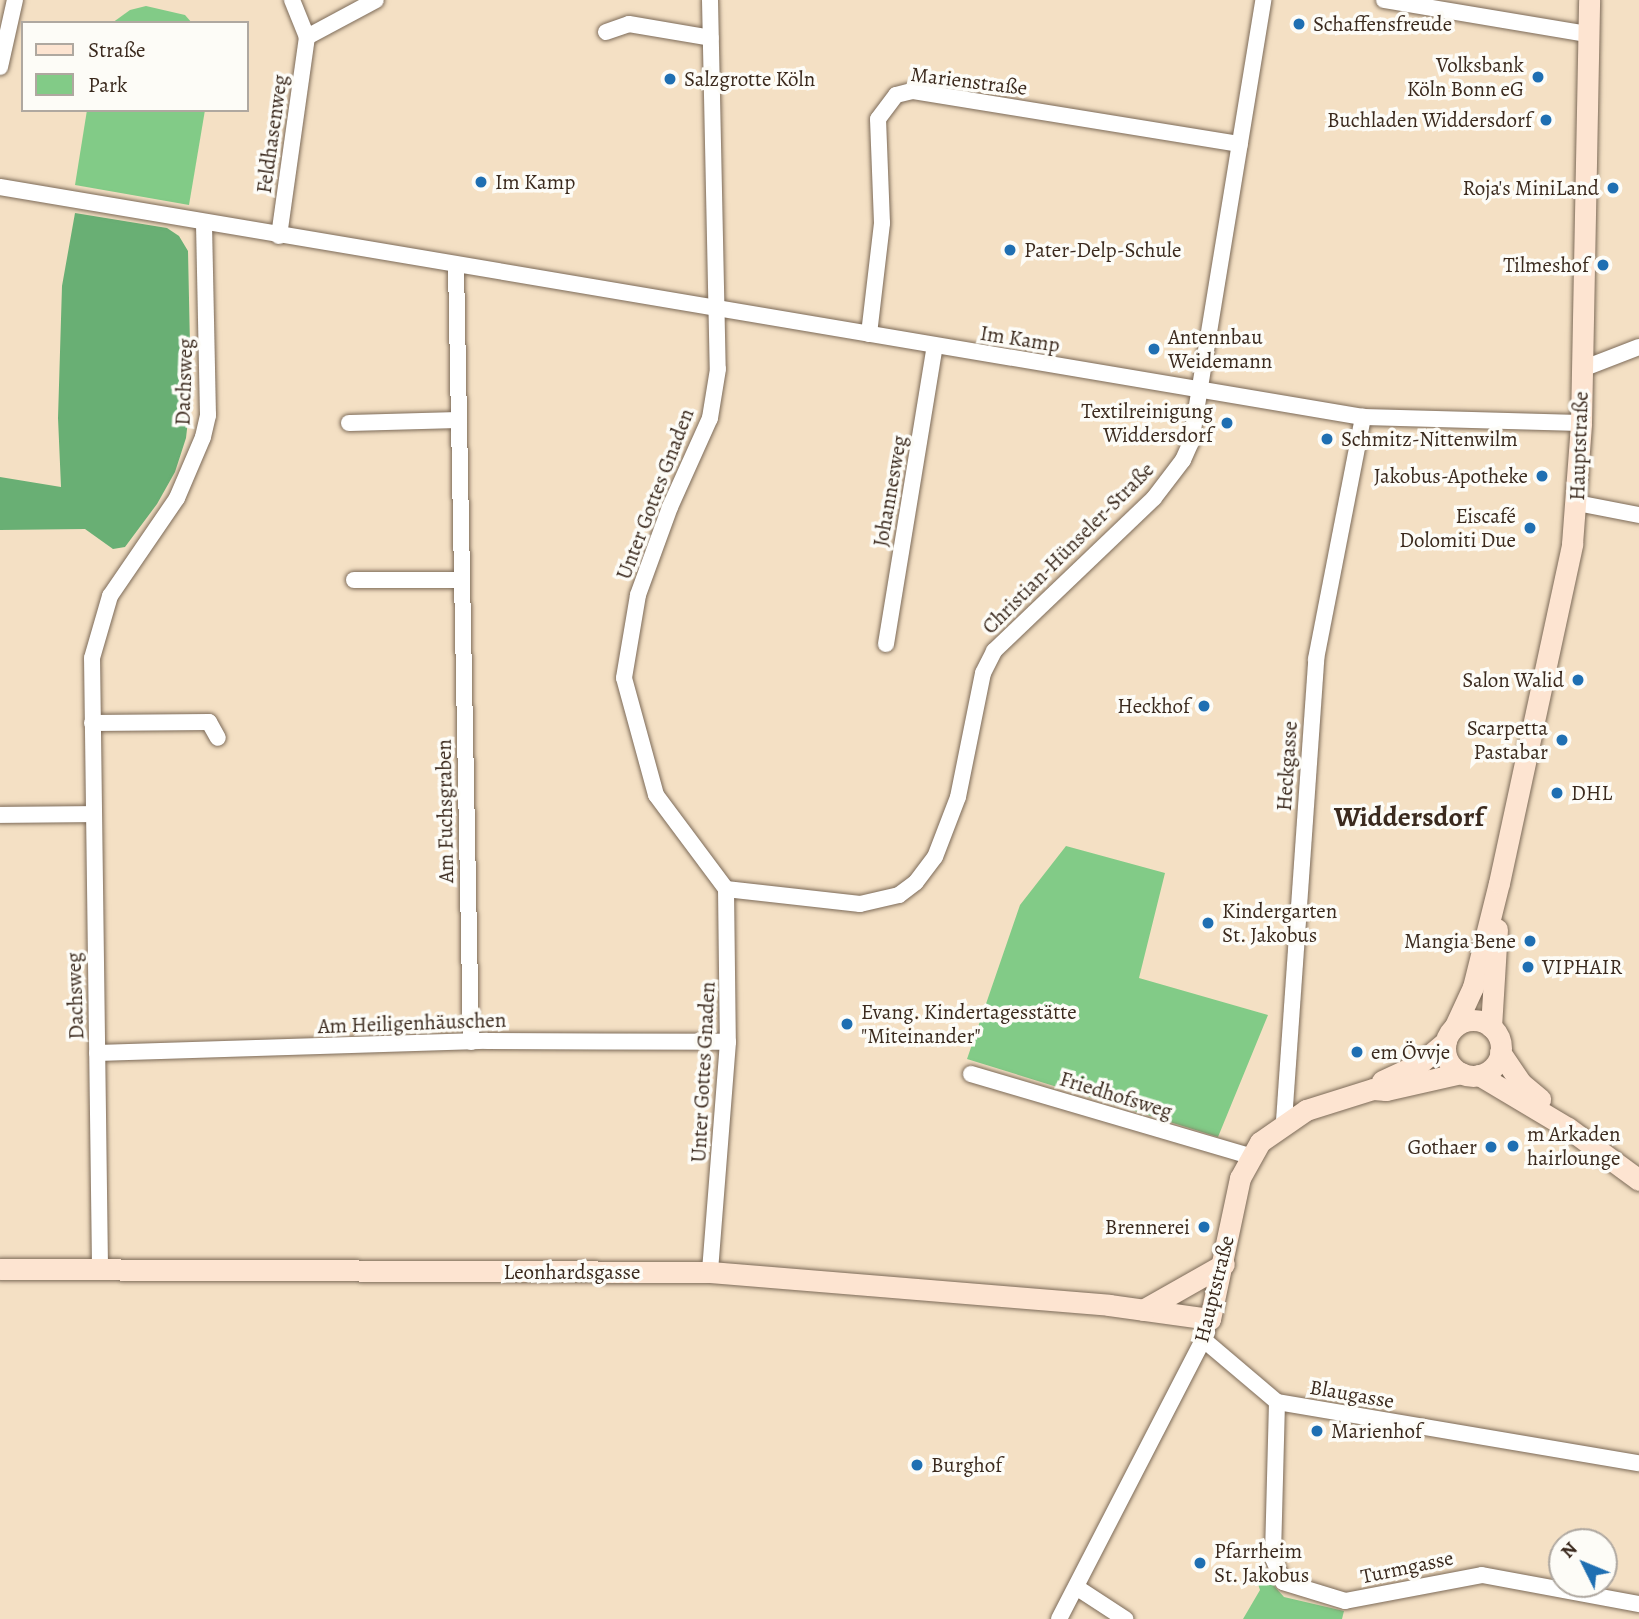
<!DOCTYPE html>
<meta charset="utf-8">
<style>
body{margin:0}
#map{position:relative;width:1639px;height:1619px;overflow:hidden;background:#f4e0c4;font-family:Alegreya,serif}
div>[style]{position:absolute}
.green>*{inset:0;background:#82cb87}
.forest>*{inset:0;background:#69af74}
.roads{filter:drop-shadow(0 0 2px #7c6a58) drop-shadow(0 0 2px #7c6a58)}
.street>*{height:16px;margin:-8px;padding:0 8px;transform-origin:8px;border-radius:8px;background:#fff}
.secondary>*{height:21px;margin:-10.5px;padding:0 10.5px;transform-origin:10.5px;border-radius:10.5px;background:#fde4d1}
.secondary>.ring{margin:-10.5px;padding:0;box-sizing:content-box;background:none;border:21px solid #fde4d1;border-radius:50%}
.dots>*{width:19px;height:19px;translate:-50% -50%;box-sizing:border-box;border:4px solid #fdfcf7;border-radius:50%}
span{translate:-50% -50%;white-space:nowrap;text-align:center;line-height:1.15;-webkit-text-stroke:7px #fdfcf7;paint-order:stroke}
.poi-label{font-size:21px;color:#3b2a1e}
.left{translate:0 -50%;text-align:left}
.right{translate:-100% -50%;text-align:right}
.street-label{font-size:21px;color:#3b2a1e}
.district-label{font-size:28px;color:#3b2a1e;font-weight:700}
.legend{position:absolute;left:21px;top:21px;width:228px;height:91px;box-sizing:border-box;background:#fdfcf7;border:2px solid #afa8a0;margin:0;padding:9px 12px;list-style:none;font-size:21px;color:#3b2a1e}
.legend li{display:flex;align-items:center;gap:14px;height:35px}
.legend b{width:35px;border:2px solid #afa8a0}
.north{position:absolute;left:1548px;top:1528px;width:70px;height:70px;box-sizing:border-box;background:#fdfcf7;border:2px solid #afa8a0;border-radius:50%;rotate:313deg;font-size:19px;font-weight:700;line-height:28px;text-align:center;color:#3b2a1e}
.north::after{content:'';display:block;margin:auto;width:24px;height:32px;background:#1f6fb2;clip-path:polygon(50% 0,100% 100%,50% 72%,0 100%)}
</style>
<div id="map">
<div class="green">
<i style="clip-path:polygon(146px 6px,185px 15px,192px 23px,112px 23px,130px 10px)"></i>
<i style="clip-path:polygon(87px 110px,205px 110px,189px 205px,75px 185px)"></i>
<i style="clip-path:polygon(1066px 846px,1165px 873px,1139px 978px,1268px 1015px,1218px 1137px,967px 1059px,1020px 905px)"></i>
<i style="clip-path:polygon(1260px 1570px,1284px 1597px,1344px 1611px,1342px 1619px,1243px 1619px,1260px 1590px,1256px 1578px)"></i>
</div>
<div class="forest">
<i style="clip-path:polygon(75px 213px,167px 228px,179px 236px,188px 251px,191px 394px,186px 438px,175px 472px,157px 504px,125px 547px,113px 549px,85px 529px,0 530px,0 477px,61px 487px,58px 418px,62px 286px)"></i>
</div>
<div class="roads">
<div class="street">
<i style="left:292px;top:0;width:40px;rotate:68deg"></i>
<i style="left:710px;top:0;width:369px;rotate:88.8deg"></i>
<i style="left:718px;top:369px;width:50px;rotate:99.3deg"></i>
<i style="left:710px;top:418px;width:98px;rotate:114.2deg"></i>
<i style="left:670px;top:507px;width:94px;rotate:110deg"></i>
<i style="left:638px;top:595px;width:84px;rotate:99.6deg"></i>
<i style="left:624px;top:678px;width:121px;rotate:74.7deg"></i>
<i style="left:656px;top:795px;width:117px;rotate:53.3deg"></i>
<i style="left:726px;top:889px;width:153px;rotate:89.3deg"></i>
<i style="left:728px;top:1042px;width:231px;rotate:94.5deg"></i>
<i style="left:1384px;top:0;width:207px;rotate:9.5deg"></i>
<i style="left:606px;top:32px;width:24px;rotate:-19deg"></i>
<i style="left:629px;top:24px;width:83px;rotate:9.7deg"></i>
<i style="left:0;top:67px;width:69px;rotate:-77.4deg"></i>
<i style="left:0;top:187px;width:1382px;rotate:9.58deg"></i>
<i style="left:1363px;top:417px;width:218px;rotate:1.6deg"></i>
<i style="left:279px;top:236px;width:201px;rotate:-82deg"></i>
<i style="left:307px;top:37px;width:78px;rotate:-28.2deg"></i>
<i style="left:456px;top:266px;width:776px;rotate:88.89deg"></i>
<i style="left:869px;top:334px;width:112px;rotate:-83.3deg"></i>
<i style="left:882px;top:223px;width:104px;rotate:-92.2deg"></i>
<i style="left:878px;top:119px;width:30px;rotate:-53deg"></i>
<i style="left:896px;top:95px;width:16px;rotate:-14deg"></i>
<i style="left:912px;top:91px;width:332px;rotate:9.2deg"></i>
<i style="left:1582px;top:369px;width:61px;rotate:-21.1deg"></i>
<i style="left:349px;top:423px;width:110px;rotate:-1.6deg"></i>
<i style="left:1577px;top:503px;width:63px;rotate:11deg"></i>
<i style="left:354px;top:580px;width:108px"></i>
<i style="left:886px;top:644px;width:302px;rotate:-80.7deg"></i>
<i style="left:92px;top:723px;width:117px;rotate:-0.5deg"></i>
<i style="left:209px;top:722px;width:18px;rotate:61deg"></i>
<i style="left:0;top:815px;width:94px;rotate:-0.6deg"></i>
<i style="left:726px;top:889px;width:135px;rotate:6.4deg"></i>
<i style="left:860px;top:904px;width:40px;rotate:-13deg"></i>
<i style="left:899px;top:895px;width:21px;rotate:-37deg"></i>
<i style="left:916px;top:882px;width:31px;rotate:-53deg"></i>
<i style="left:935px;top:857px;width:64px;rotate:-69deg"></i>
<i style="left:958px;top:797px;width:126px;rotate:-78.6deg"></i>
<i style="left:983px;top:673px;width:25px;rotate:-63deg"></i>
<i style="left:994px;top:651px;width:221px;rotate:-43.7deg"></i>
<i style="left:1154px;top:498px;width:48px;rotate:-52.7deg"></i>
<i style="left:1183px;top:460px;width:20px;rotate:-66deg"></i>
<i style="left:1191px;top:442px;width:448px;rotate:-80.7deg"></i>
<i style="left:97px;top:1053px;width:390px;rotate:-1.8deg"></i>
<i style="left:487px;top:1041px;width:241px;rotate:0.2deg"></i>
<i style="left:971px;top:1074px;width:290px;rotate:16.4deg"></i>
<i style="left:1284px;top:1121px;width:463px;rotate:-86deg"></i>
<i style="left:1316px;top:659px;width:247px;rotate:-79deg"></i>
<i style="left:100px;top:1267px;width:609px;rotate:-90.75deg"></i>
<i style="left:92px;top:658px;width:65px;rotate:-73.8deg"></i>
<i style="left:110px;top:596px;width:119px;rotate:-55.6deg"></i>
<i style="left:177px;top:498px;width:66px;rotate:-66.9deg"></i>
<i style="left:203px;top:437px;width:23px;rotate:-77deg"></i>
<i style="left:208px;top:415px;width:192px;rotate:-91.2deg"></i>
<i style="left:1204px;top:1340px;width:96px;rotate:40.3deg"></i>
<i style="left:1277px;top:1402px;width:367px;rotate:9.6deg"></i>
<i style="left:1277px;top:1402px;width:156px;rotate:91.5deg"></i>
<i style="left:1273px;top:1558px;width:26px;rotate:67deg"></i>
<i style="left:1283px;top:1582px;width:65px;rotate:17deg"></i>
<i style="left:1345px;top:1601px;width:139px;rotate:-10.7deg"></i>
<i style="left:1482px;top:1575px;width:160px;rotate:10.5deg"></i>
<i style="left:1076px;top:1587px;width:59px;rotate:33.1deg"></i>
<i style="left:1059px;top:1619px;width:323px;rotate:-62.7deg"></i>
</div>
<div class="secondary">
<i class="ring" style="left:1445px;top:1020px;width:35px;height:35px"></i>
<i style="left:1455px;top:1026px;width:43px;rotate:-65.2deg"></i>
<i style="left:1473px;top:987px;width:107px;rotate:-76deg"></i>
<i style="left:1499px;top:883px;width:347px;rotate:-77.8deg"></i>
<i style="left:1572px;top:544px;width:121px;rotate:-85.7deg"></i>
<i style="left:1581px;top:423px;width:423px;rotate:-88.9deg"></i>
<i style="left:1491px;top:1027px;width:98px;rotate:-86.5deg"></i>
<i style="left:1500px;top:1052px;width:37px;rotate:56deg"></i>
<i style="left:1521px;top:1083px;width:25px;rotate:40deg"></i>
<i style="left:1479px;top:1075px;width:104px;rotate:30.8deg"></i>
<i style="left:1568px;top:1128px;width:88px;rotate:36.2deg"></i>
<i style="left:1382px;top:1081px;width:41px;rotate:-24.7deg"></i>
<i style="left:1419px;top:1064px;width:35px;rotate:-40deg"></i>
<i style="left:0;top:1269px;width:710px;rotate:0.24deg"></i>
<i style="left:710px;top:1272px;width:400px;rotate:4.7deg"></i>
<i style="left:1109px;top:1305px;width:102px;rotate:7.9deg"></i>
<i style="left:1210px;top:1319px;width:144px;rotate:-78deg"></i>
<i style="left:1240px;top:1178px;width:41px;rotate:-60.9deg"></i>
<i style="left:1260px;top:1142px;width:56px;rotate:-34.8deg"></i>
<i style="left:1306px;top:1110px;width:70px;rotate:-17.4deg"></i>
<i style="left:1373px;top:1089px;width:13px;rotate:4deg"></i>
<i style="left:1386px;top:1090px;width:77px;rotate:-12.8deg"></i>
<i style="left:1143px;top:1310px;width:93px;rotate:-29.6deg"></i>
</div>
</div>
<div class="dots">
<i style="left:1299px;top:24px;background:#1f6fb2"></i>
<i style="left:1538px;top:77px;background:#1f6fb2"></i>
<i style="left:670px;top:79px;background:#1f6fb2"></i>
<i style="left:1546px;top:120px;background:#1f6fb2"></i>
<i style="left:481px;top:182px;background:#1f6fb2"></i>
<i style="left:1613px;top:188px;background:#1f6fb2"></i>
<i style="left:1010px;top:250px;background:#1f6fb2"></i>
<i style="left:1603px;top:265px;background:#1f6fb2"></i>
<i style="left:1154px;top:349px;background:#1f6fb2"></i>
<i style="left:1227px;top:423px;background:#1f6fb2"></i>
<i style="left:1327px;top:439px;background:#1f6fb2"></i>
<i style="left:1542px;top:476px;background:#1f6fb2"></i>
<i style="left:1530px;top:528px;background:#1f6fb2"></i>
<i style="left:1578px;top:680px;background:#1f6fb2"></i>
<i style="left:1204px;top:706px;background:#1f6fb2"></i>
<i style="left:1562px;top:740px;background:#1f6fb2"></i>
<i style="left:1557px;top:793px;background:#1f6fb2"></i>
<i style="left:1208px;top:923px;background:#1f6fb2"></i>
<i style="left:1530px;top:941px;background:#1f6fb2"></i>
<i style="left:1528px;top:967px;background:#1f6fb2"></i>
<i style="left:847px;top:1024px;background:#1f6fb2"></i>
<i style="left:1357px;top:1052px;background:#1f6fb2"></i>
<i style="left:1513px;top:1146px;background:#1f6fb2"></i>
<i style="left:1491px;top:1147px;background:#1f6fb2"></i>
<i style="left:1204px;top:1227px;background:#1f6fb2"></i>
<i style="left:1317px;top:1431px;background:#1f6fb2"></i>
<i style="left:917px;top:1465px;background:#1f6fb2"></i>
<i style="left:1200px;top:1563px;background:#1f6fb2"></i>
</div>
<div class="poi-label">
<span class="left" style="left:1313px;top:24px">Schaffensfreude</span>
<span class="right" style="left:1524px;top:77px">Volksbank<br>Köln Bonn eG</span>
<span class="left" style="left:684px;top:79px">Salzgrotte Köln</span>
<span class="right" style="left:1532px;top:120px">Buchladen Widdersdorf</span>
<span class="left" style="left:495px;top:182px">Im Kamp</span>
<span class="right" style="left:1599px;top:188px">Roja's MiniLand</span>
<span class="left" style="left:1024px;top:250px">Pater-Delp-Schule</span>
<span class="right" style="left:1589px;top:265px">Tilmeshof</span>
<span class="left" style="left:1168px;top:349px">Antennbau<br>Weidemann</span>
<span class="right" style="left:1213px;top:423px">Textilreinigung<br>Widdersdorf</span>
<span class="left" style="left:1341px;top:439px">Schmitz-Nittenwilm</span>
<span class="right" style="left:1528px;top:476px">Jakobus-Apotheke</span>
<span class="right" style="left:1516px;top:528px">Eiscafé<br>Dolomiti Due</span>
<span class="right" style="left:1564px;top:680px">Salon Walid</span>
<span class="right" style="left:1190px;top:706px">Heckhof</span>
<span class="right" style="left:1548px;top:740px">Scarpetta<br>Pastabar</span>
<span class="left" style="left:1571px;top:793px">DHL</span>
<span class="left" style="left:1222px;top:923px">Kindergarten<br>St. Jakobus</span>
<span class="right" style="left:1516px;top:941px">Mangia Bene</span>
<span class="left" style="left:1542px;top:967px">VIPHAIR</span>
<span class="left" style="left:861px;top:1024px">Evang. Kindertagesstätte<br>"Miteinander"</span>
<span class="left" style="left:1371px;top:1052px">em Övvje</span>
<span class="left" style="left:1527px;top:1146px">m Arkaden<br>hairlounge</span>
<span class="right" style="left:1477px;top:1147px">Gothaer</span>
<span class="right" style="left:1190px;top:1227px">Brennerei</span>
<span class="left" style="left:1331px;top:1431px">Marienhof</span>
<span class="left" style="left:931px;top:1465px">Burghof</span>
<span class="left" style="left:1214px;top:1563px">Pfarrheim<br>St. Jakobus</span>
</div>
<div class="street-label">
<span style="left:969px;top:81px;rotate:7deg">Marienstraße</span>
<span style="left:272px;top:134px;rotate:-82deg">Feldhasenweg</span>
<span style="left:1020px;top:339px;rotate:9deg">Im Kamp</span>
<span style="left:184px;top:382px;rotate:-88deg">Dachsweg</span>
<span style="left:1579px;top:446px;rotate:-88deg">Hauptstraße</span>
<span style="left:890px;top:491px;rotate:-80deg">Johannesweg</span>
<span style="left:655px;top:494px;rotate:-69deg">Unter Gottes Gnaden</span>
<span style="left:1068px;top:548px;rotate:-45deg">Christian-Hünseler-Straße</span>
<span style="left:1287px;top:766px;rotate:-86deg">Heckgasse</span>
<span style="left:445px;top:811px;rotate:-91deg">Am Fuchsgraben</span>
<span style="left:75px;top:996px;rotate:-92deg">Dachsweg</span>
<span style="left:412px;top:1023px;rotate:-2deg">Am Heiligenhäuschen</span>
<span style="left:703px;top:1072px;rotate:-87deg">Unter Gottes Gnaden</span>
<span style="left:1116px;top:1095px;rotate:17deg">Friedhofsweg</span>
<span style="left:572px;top:1272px">Leonhardsgasse</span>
<span style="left:1214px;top:1289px;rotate:-76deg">Hauptstraße</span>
<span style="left:1352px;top:1394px;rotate:10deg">Blaugasse</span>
<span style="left:1407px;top:1567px;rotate:-12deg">Turmgasse</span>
</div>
<div class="district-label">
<span style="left:1409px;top:817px">Widdersdorf</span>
</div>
<ul class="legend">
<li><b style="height:9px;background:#fde4d1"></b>Straße</li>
<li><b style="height:19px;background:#82cb87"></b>Park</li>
</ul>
<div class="north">N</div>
</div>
